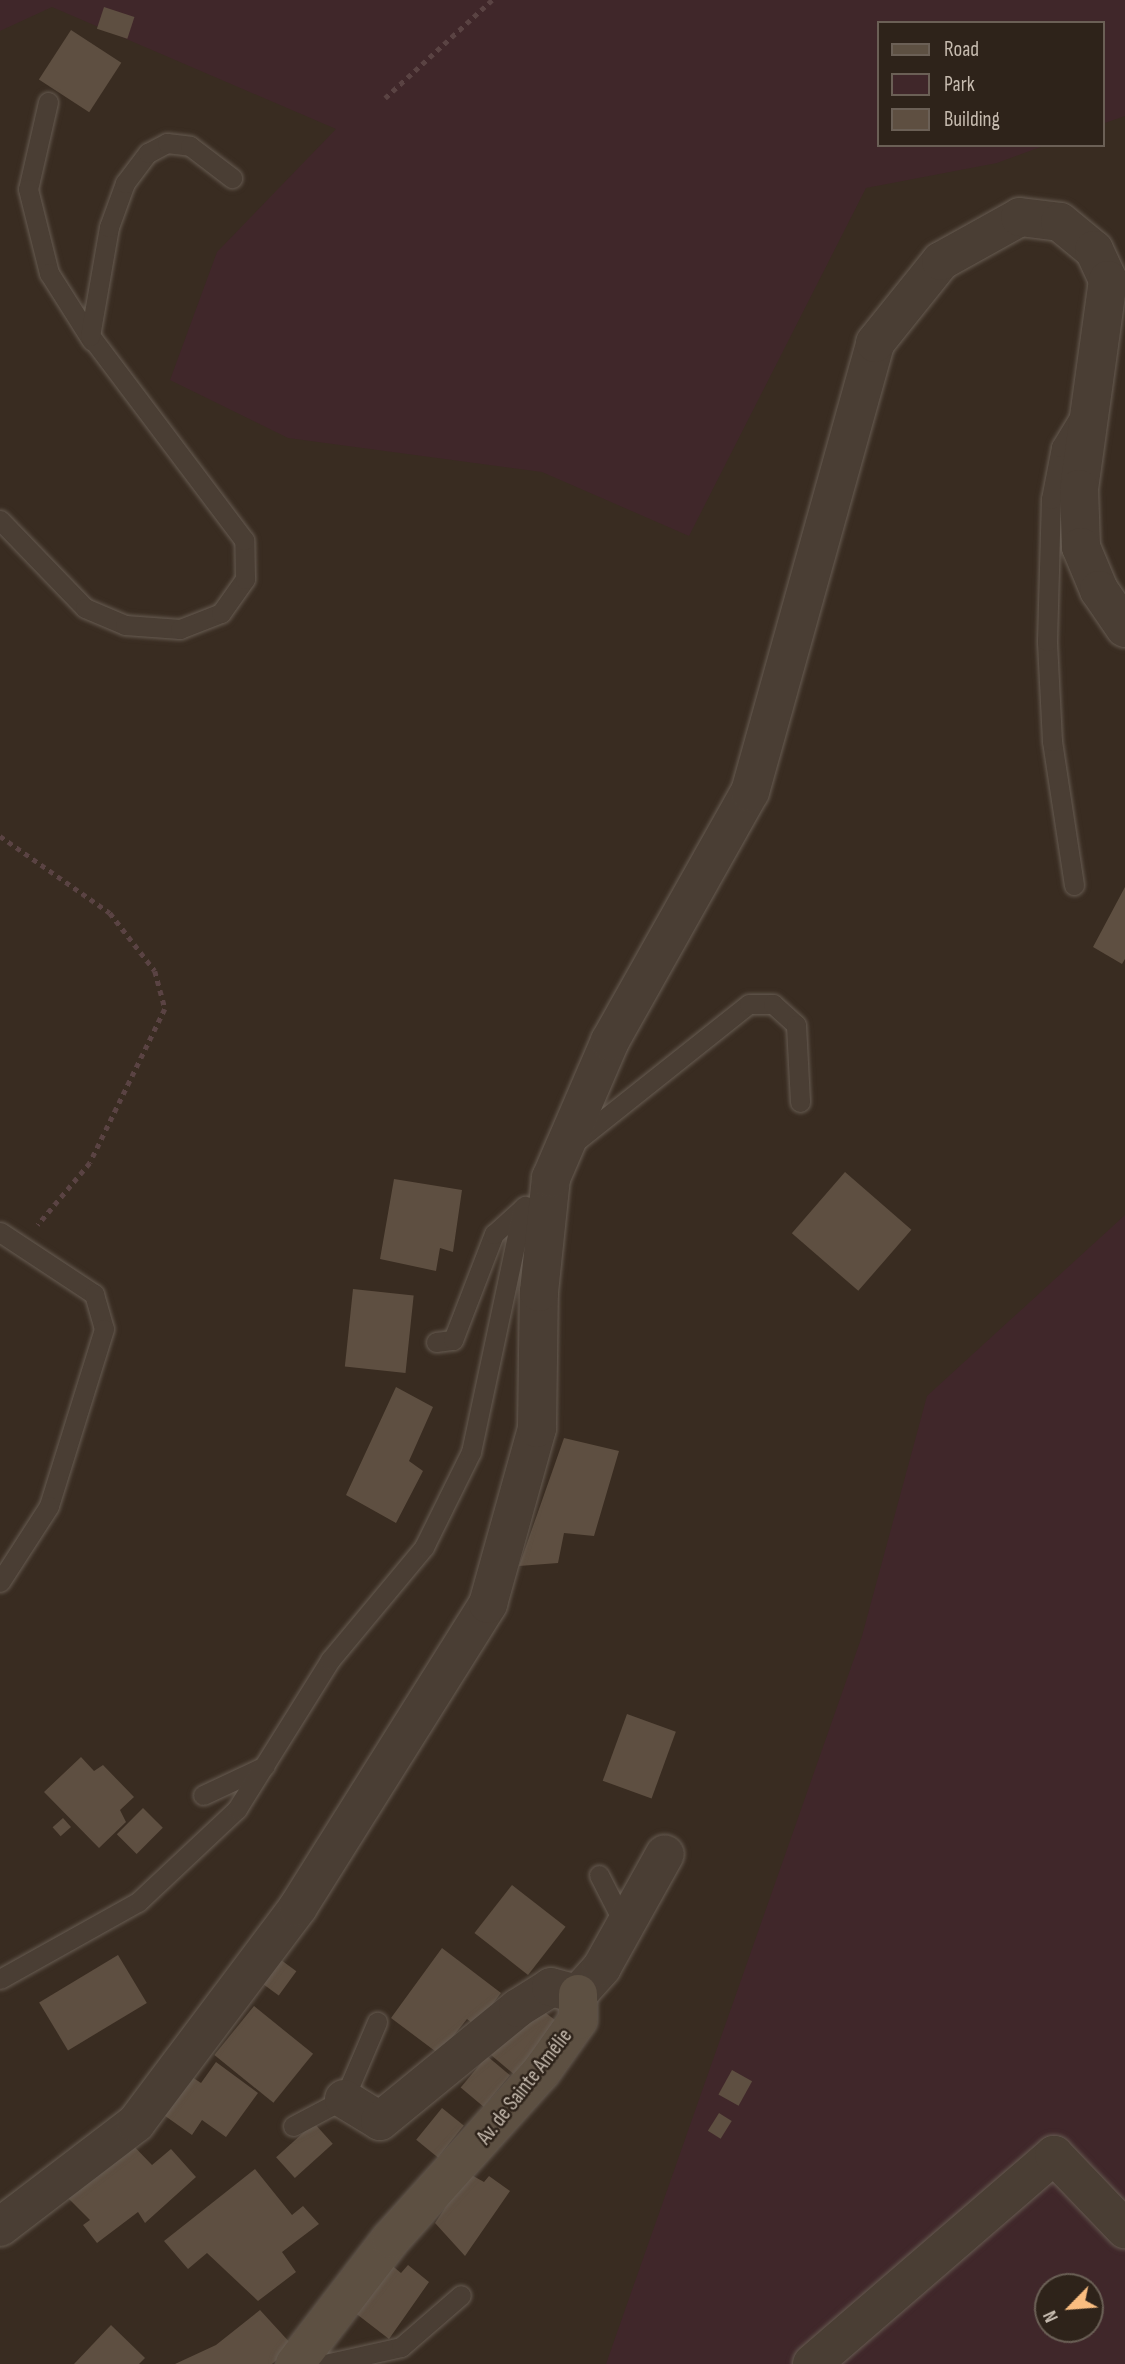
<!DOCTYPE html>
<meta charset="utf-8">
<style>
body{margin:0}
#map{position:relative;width:1125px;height:2364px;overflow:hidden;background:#392c21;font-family:"Sofia Sans Condensed",sans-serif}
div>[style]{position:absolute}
.green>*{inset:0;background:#40272a}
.building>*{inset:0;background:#5e4f41;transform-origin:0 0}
.path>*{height:4.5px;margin-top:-2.25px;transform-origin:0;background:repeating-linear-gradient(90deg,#5a4343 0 5px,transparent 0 10px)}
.roads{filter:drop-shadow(0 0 2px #675c52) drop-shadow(0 0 2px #675c52)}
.lane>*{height:19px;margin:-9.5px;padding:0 9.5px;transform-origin:9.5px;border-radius:9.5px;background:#4a3e34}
.street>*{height:38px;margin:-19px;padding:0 19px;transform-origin:19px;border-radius:19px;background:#4a3e34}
.secondary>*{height:38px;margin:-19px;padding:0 19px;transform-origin:19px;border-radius:19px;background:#5d5042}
span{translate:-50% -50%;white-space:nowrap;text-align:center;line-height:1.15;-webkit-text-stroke:5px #2e231a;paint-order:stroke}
.street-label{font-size:21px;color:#c6bbaf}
.legend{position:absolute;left:877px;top:21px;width:228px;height:126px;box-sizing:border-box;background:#2e231a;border:2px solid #6b6056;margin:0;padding:9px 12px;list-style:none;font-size:21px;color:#c6bbaf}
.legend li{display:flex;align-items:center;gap:14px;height:35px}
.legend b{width:35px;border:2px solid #6b6056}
.north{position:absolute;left:1034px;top:2273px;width:70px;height:70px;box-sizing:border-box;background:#2e231a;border:2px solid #6b6056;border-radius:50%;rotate:245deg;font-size:19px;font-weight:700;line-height:28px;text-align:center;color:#c6bbaf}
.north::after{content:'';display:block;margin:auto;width:24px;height:32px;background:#fabd80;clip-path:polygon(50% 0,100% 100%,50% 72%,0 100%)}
</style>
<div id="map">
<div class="green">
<i style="clip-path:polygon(0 0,1125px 0,1125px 116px,1102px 124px,1102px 23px,878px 23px,878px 145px,1046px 145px,997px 163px,866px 188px,689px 536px,542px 472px,288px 438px,170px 380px,217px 252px,336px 129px,52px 7px,0 31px)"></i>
<i style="clip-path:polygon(evenodd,1125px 1215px,1125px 2364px,606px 2364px,862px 1636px,927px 1396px,1125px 1215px,1048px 2287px,1090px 2287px,1090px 2329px,1048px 2329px,1048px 2287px)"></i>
</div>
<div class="building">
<i style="left:104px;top:7px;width:32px;height:23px;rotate:18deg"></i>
<i style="left:71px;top:30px;width:60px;height:59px;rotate:33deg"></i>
<i style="clip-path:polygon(1125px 887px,1125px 959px,1122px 964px,1093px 947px)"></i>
<i style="left:845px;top:1172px;width:88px;height:81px;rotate:41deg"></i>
<i style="clip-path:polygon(394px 1179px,462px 1190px,453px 1252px,440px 1248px,436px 1271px,380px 1259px)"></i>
<i style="left:353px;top:1289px;width:61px;height:78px;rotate:6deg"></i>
<i style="clip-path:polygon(396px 1387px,433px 1407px,409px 1461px,423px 1471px,396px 1523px,346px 1495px)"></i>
<i style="clip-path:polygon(564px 1438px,619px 1451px,594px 1536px,564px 1533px,558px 1563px,519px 1566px)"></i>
<i style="left:627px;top:1714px;width:52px;height:71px;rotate:20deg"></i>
<i style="clip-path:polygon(81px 1757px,94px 1771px,103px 1765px,134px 1797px,120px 1810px,126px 1822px,99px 1848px,44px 1792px)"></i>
<i style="left:143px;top:1808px;width:28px;height:37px;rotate:45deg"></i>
<i style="left:63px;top:1818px;width:12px;height:14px;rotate:48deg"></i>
<i style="left:512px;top:1885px;width:68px;height:61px;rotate:38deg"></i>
<i style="clip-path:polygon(442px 1948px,501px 1993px,476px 2026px,467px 2019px,439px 2054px,391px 2018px)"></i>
<i style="left:118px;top:1955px;width:56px;height:92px;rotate:59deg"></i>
<i style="left:281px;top:1960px;width:19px;height:30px;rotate:36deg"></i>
<i style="left:254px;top:2006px;width:76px;height:63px;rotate:39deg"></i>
<i style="clip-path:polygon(538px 2007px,555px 2020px,516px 2076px,491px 2055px)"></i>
<i style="left:487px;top:2056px;width:30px;height:41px;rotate:40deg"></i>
<i style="clip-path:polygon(216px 2062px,258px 2093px,226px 2137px,202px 2120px,192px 2135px,161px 2113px,189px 2075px,201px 2083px)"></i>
<i style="left:732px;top:2070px;width:23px;height:28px;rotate:29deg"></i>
<i style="left:442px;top:2108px;width:28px;height:41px;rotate:39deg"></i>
<i style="left:719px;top:2113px;width:15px;height:21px;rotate:32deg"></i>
<i style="left:314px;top:2123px;width:28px;height:51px;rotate:48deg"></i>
<i style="clip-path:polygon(126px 2138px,152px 2165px,171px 2149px,196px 2177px,145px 2223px,138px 2212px,97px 2243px,83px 2225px,90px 2220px,65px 2195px)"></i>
<i style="clip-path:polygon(255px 2169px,292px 2215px,303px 2206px,319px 2224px,282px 2252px,296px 2272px,258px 2301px,207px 2253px,188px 2269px,164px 2241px)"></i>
<i style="clip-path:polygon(468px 2173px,484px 2182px,489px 2176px,510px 2191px,465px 2256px,435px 2223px)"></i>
<i style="clip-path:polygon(389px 2263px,401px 2273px,408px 2265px,429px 2282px,389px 2339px,354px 2312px)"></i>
<i style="clip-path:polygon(260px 2310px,293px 2346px,272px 2364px,175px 2364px,216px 2345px)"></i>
<i style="clip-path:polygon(111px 2325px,145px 2358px,139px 2364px,74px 2364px)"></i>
</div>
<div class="path">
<i style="left:385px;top:98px;width:145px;rotate:-42.5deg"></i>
<i style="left:0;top:836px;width:134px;rotate:35deg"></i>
<i style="left:110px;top:913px;width:73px;rotate:52.2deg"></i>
<i style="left:155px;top:971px;width:39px;rotate:75deg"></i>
<i style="left:165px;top:1009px;width:171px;rotate:116deg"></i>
<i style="left:90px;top:1163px;width:81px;rotate:130deg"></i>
</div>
<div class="roads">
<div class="lane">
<i style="left:48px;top:102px;width:89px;rotate:102.9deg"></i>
<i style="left:28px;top:189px;width:87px;rotate:76deg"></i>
<i style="left:49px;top:273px;width:80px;rotate:57.7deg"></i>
<i style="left:0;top:520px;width:122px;rotate:46deg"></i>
<i style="left:85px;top:608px;width:43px;rotate:23deg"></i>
<i style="left:125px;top:625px;width:55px;rotate:4.2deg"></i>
<i style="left:180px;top:629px;width:44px;rotate:-21.3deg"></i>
<i style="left:221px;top:613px;width:42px;rotate:-54.8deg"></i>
<i style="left:245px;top:579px;width:39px;rotate:-91deg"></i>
<i style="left:244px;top:540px;width:256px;rotate:-127deg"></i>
<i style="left:90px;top:336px;width:111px;rotate:-80.1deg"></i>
<i style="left:109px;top:227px;width:47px;rotate:-70deg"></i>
<i style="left:125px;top:183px;width:38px;rotate:-53deg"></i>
<i style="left:148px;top:153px;width:21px;rotate:-28deg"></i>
<i style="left:167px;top:143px;width:23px;rotate:7deg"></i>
<i style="left:190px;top:146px;width:53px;rotate:37.3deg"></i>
<i style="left:1074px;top:885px;width:146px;rotate:-98.7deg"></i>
<i style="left:1052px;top:741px;width:100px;rotate:-92.9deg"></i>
<i style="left:1047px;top:641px;width:142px;rotate:-88.4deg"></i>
<i style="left:1051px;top:499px;width:53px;rotate:-79.1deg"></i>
<i style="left:1061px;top:447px;width:37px;rotate:-59deg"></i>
<i style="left:574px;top:1143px;width:223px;rotate:-38.5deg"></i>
<i style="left:749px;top:1004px;width:24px"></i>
<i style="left:773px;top:1004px;width:31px;rotate:42deg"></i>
<i style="left:796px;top:1025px;width:77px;rotate:87deg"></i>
<i style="left:0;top:1232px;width:113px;rotate:33.4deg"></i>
<i style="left:94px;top:1294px;width:36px;rotate:74deg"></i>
<i style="left:104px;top:1329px;width:185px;rotate:107.3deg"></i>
<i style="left:49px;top:1506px;width:90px;rotate:122.8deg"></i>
<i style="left:436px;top:1342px;width:17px;rotate:-7deg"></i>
<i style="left:453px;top:1340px;width:114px;rotate:-68.9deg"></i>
<i style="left:494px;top:1234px;width:42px;rotate:-42.1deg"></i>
<i style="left:203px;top:1795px;width:68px;rotate:-25.1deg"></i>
<i style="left:599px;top:1875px;width:57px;rotate:63deg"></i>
<i style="left:0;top:1979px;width:158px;rotate:-29.2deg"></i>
<i style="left:138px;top:1902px;width:136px;rotate:-43.2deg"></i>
<i style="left:237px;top:1809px;width:176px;rotate:-58deg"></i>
<i style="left:330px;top:1660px;width:147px;rotate:-50.2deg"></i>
<i style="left:424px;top:1547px;width:106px;rotate:-63.7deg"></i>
<i style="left:471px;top:1452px;width:250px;rotate:-78deg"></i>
<i style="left:293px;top:2126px;width:58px;rotate:-27.9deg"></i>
<i style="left:344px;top:2099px;width:84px;rotate:-66.8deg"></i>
<i style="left:325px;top:2364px;width:78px;rotate:-12.6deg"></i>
<i style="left:401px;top:2347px;width:79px;rotate:-40.9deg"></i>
</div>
<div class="street">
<i style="left:344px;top:2099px;width:42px;rotate:31.4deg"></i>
<i style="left:380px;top:2121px;width:178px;rotate:-39.3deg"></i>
<i style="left:518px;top:2008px;width:39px;rotate:-32deg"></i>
<i style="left:551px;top:1987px;width:28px;rotate:15deg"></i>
<i style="left:578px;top:1994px;width:36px;rotate:-48deg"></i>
<i style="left:602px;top:1967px;width:129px;rotate:-60.9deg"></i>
<i style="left:0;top:2227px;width:171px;rotate:-37.4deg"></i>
<i style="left:136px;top:2123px;width:270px;rotate:-53.1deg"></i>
<i style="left:298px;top:1907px;width:358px;rotate:-57.9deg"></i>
<i style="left:488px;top:1604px;width:183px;rotate:-74.4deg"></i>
<i style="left:537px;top:1428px;width:136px;rotate:-89.2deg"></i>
<i style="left:539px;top:1292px;width:115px;rotate:-84deg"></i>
<i style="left:551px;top:1178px;width:149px;rotate:-66.7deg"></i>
<i style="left:610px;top:1041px;width:286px;rotate:-60.7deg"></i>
<i style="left:750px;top:792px;width:466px;rotate:-74.4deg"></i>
<i style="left:875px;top:343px;width:105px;rotate:-51.2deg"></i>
<i style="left:941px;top:261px;width:90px;rotate:-29.1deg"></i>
<i style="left:1020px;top:217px;width:40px;rotate:7.1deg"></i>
<i style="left:1060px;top:222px;width:44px;rotate:39.5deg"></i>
<i style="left:1094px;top:250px;width:33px;rotate:65deg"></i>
<i style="left:1108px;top:280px;width:211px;rotate:97.9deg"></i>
<i style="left:1079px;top:489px;width:58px;rotate:88deg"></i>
<i style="left:1081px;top:547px;width:47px;rotate:67.3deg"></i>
<i style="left:1099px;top:590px;width:46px;rotate:55.6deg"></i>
<i style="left:812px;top:2364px;width:320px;rotate:-40.8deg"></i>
<i style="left:1054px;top:2155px;width:103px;rotate:46.2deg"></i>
</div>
<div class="secondary">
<i style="left:295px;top:2364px;width:158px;rotate:-52.5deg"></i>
<i style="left:391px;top:2239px;width:224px;rotate:-48.1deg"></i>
<i style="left:541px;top:2072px;width:64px;rotate:-54.6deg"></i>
<i style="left:578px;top:2020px;width:26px;rotate:-90deg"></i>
</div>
</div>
<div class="street-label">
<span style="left:525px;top:2087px;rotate:-52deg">Av. de Sainte Amélie</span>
</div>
<ul class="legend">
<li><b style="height:9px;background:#5d5042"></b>Road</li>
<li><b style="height:19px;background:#40272a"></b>Park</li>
<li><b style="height:19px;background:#5e4f41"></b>Building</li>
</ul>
<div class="north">N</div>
</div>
